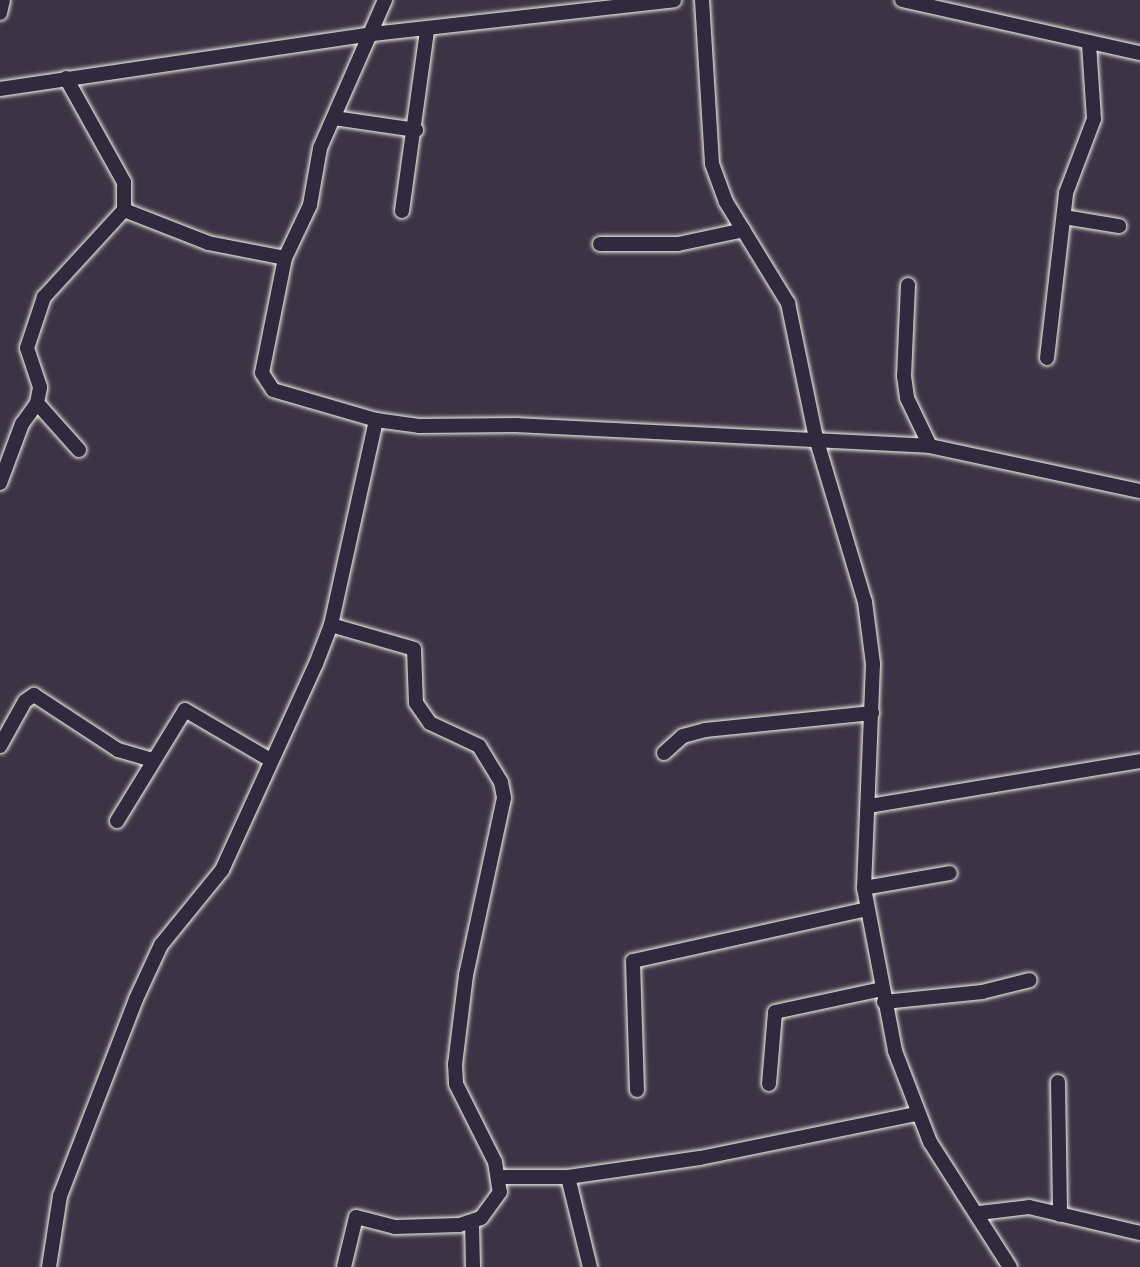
<!DOCTYPE html>
<style>
body{margin:0}
#map{position:relative;width:1140px;height:1267px;overflow:hidden;background:#3c3444;font-family:Itim,sans-serif}
div>[style]{position:absolute}
.roads{filter:drop-shadow(0 0 2px #f4f1e8) drop-shadow(0 0 2px #f4f1e8)}
.minor>*{height:14px;margin:-7px;padding:0 7px;transform-origin:7px;border-radius:7px;background:#2f2a3d}
span{translate:-50% -50%;white-space:nowrap;text-align:center;line-height:1.15;-webkit-text-stroke:6px #2f2a3d;paint-order:stroke}
</style>
<div id="map">
<div class="roads">
<div class="minor">
<i style="left:702px;top:0;width:164px;rotate:86.5deg"></i>
<i style="left:712px;top:164px;width:40px;rotate:69.8deg"></i>
<i style="left:726px;top:202px;width:119px;rotate:58.5deg"></i>
<i style="left:788px;top:303px;width:138px;rotate:78.3deg"></i>
<i style="left:816px;top:438px;width:171px;rotate:73.4deg"></i>
<i style="left:865px;top:602px;width:63px;rotate:82.6deg"></i>
<i style="left:873px;top:664px;width:224px;rotate:92.3deg"></i>
<i style="left:864px;top:888px;width:166px;rotate:79.2deg"></i>
<i style="left:895px;top:1051px;width:97px;rotate:69deg"></i>
<i style="left:930px;top:1142px;width:148px;rotate:57.4deg"></i>
<i style="left:902px;top:0;width:244px;rotate:12.6deg"></i>
<i style="left:0;top:13px;width:13px;rotate:-77deg"></i>
<i style="left:66px;top:78px;width:119px;rotate:60.9deg"></i>
<i style="left:124px;top:182px;width:28px;rotate:90deg"></i>
<i style="left:124px;top:210px;width:90px;rotate:21.4deg"></i>
<i style="left:208px;top:243px;width:78px;rotate:11deg"></i>
<i style="left:285px;top:258px;width:117px;rotate:101.3deg"></i>
<i style="left:262px;top:373px;width:20px;rotate:57deg"></i>
<i style="left:273px;top:390px;width:107px;rotate:16.2deg"></i>
<i style="left:376px;top:420px;width:43px;rotate:7.9deg"></i>
<i style="left:419px;top:426px;width:98px;rotate:-0.6deg"></i>
<i style="left:517px;top:425px;width:414px;rotate:2.9deg"></i>
<i style="left:930px;top:446px;width:215px;rotate:12.1deg"></i>
<i style="left:0;top:89px;width:377px;rotate:-8.4deg"></i>
<i style="left:373px;top:34px;width:303px;rotate:-6.4deg"></i>
<i style="left:334px;top:118px;width:83px;rotate:8.3deg"></i>
<i style="left:402px;top:211px;width:182px;rotate:-82.1deg"></i>
<i style="left:1064px;top:217px;width:56px;rotate:9.3deg"></i>
<i style="left:600px;top:244px;width:78px"></i>
<i style="left:678px;top:244px;width:67px;rotate:-12deg"></i>
<i style="left:285px;top:258px;width:59px;rotate:-64.7deg"></i>
<i style="left:310px;top:205px;width:58px;rotate:-80deg"></i>
<i style="left:320px;top:148px;width:162px;rotate:-66.3deg"></i>
<i style="left:908px;top:285px;width:91px;rotate:92.5deg"></i>
<i style="left:904px;top:376px;width:22px;rotate:82deg"></i>
<i style="left:907px;top:398px;width:53px;rotate:64.4deg"></i>
<i style="left:1047px;top:358px;width:166px;rotate:-83.4deg"></i>
<i style="left:1066px;top:193px;width:79px;rotate:-69.3deg"></i>
<i style="left:1094px;top:119px;width:75px;rotate:-93.8deg"></i>
<i style="left:37px;top:403px;width:63px;rotate:48.2deg"></i>
<i style="left:0;top:483px;width:63px;rotate:-69.6deg"></i>
<i style="left:22px;top:424px;width:26px;rotate:-54deg"></i>
<i style="left:37px;top:403px;width:16px;rotate:-79deg"></i>
<i style="left:40px;top:387px;width:41px;rotate:-108.4deg"></i>
<i style="left:27px;top:348px;width:54px;rotate:-71.6deg"></i>
<i style="left:44px;top:297px;width:118px;rotate:-47.4deg"></i>
<i style="left:331px;top:625px;width:86px;rotate:16.1deg"></i>
<i style="left:414px;top:649px;width:54px;rotate:87.9deg"></i>
<i style="left:416px;top:703px;width:24px;rotate:55deg"></i>
<i style="left:430px;top:723px;width:54px;rotate:25.1deg"></i>
<i style="left:479px;top:746px;width:42px;rotate:58.6deg"></i>
<i style="left:501px;top:782px;width:16px;rotate:79deg"></i>
<i style="left:504px;top:798px;width:181px;rotate:102.1deg"></i>
<i style="left:466px;top:975px;width:90px;rotate:97deg"></i>
<i style="left:455px;top:1064px;width:20px;rotate:87deg"></i>
<i style="left:456px;top:1084px;width:87px;rotate:63.4deg"></i>
<i style="left:495px;top:1162px;width:30px;rotate:81deg"></i>
<i style="left:500px;top:1192px;width:32px;rotate:126deg"></i>
<i style="left:481px;top:1218px;width:23px;rotate:162deg"></i>
<i style="left:459px;top:1225px;width:64px;rotate:178.2deg"></i>
<i style="left:395px;top:1227px;width:40px;rotate:-165.6deg"></i>
<i style="left:356px;top:1217px;width:51px;rotate:103.5deg"></i>
<i style="left:0;top:746px;width:51px;rotate:-60.9deg"></i>
<i style="left:25px;top:701px;width:11px;rotate:-34deg"></i>
<i style="left:34px;top:695px;width:100px;rotate:33.2deg"></i>
<i style="left:118px;top:750px;width:35px;rotate:16deg"></i>
<i style="left:664px;top:753px;width:25px;rotate:-42deg"></i>
<i style="left:683px;top:736px;width:23px;rotate:-15deg"></i>
<i style="left:705px;top:730px;width:168px;rotate:-5.8deg"></i>
<i style="left:869px;top:806px;width:275px;rotate:-9.4deg"></i>
<i style="left:117px;top:821px;width:130px;rotate:-58.5deg"></i>
<i style="left:185px;top:710px;width:97px;rotate:30.3deg"></i>
<i style="left:864px;top:888px;width:87px;rotate:-9.9deg"></i>
<i style="left:884px;top:1002px;width:99px;rotate:-5.8deg"></i>
<i style="left:982px;top:992px;width:49px;rotate:-14deg"></i>
<i style="left:1058px;top:1082px;width:133px;rotate:89.1deg"></i>
<i style="left:769px;top:1084px;width:72px;rotate:-85.2deg"></i>
<i style="left:775px;top:1012px;width:109px;rotate:-12.1deg"></i>
<i style="left:637px;top:1090px;width:129px;rotate:-91.8deg"></i>
<i style="left:633px;top:961px;width:240px;rotate:-12.5deg"></i>
<i style="left:500px;top:1177px;width:68px"></i>
<i style="left:568px;top:1177px;width:93px;rotate:76.3deg"></i>
<i style="left:568px;top:1177px;width:133px;rotate:-8.2deg"></i>
<i style="left:700px;top:1158px;width:221px;rotate:-11.5deg"></i>
<i style="left:979px;top:1213px;width:50px;rotate:-6.8deg"></i>
<i style="left:1029px;top:1207px;width:114px;rotate:13.2deg"></i>
<i style="left:472px;top:1223px;width:44px;rotate:88.7deg"></i>
<i style="left:49px;top:1267px;width:72px;rotate:-81.2deg"></i>
<i style="left:60px;top:1196px;width:211px;rotate:-68.9deg"></i>
<i style="left:136px;top:999px;width:60px;rotate:-65.2deg"></i>
<i style="left:161px;top:945px;width:97px;rotate:-50.9deg"></i>
<i style="left:222px;top:870px;width:226px;rotate:-65.5deg"></i>
<i style="left:316px;top:664px;width:42px;rotate:-69deg"></i>
<i style="left:331px;top:625px;width:210px;rotate:-77.6deg"></i>
</div>
</div>
</div>
